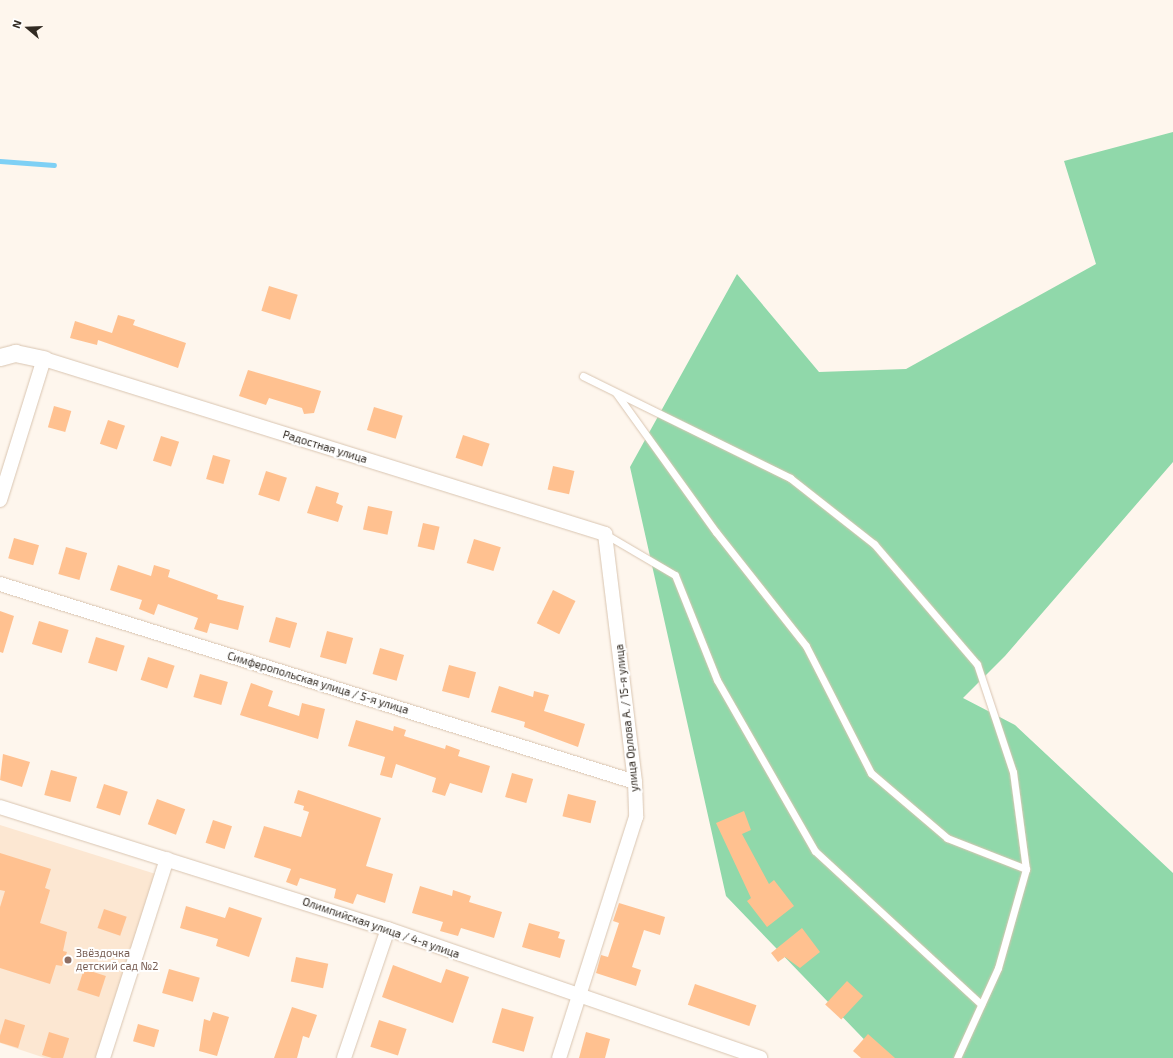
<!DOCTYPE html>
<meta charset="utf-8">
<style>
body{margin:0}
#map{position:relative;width:1173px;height:1058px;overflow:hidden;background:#fef6ed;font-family:"Exo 2",sans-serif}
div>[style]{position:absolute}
.built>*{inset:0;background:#fce7d2}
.green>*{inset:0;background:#90d8aa}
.stream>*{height:4.5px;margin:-2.25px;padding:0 2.25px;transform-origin:2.25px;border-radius:2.25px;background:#7ed0f5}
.building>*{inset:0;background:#ffc190;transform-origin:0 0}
.roads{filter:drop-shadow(0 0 1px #d9c5b1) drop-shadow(0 0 1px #d9c5b1)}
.service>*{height:7px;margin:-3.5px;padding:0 3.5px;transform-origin:3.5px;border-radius:3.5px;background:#fff}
.minor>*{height:14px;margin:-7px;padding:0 7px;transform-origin:7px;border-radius:7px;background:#fff}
.tertiary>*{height:17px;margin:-8.5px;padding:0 8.5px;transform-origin:8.5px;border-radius:8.5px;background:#fff}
.dots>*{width:11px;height:11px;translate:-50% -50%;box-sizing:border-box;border:2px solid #fff;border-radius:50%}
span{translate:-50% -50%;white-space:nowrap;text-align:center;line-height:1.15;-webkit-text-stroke:4px #fff;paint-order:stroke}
.street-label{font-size:11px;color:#322b23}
.education-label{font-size:11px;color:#785e54}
.left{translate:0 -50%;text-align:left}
.north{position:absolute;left:8px;top:8px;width:40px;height:40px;-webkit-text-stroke:3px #fff;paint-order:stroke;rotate:289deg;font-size:11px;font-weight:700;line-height:16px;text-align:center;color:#322b23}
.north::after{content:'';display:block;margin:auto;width:14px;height:18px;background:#322b23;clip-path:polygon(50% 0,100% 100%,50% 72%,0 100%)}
</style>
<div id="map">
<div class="built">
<i style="clip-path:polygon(0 825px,162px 876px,104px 1058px,45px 1058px,0 1043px)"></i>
</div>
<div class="green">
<i style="clip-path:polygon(1173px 132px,1173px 462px,1005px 656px,963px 698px,1015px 725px,1173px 873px,1173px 1058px,882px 1058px,726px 896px,630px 467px,737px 274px,819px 372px,906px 369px,1096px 264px,1064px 161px)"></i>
</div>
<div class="stream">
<i style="left:0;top:161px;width:54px;rotate:4.2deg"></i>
</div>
<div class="building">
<i style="left:269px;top:286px;width:30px;height:26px;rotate:17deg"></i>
<i style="clip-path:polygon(118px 315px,135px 320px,133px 325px,186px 343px,178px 368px,98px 340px,97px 345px,70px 338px,75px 321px,112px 333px)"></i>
<i style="clip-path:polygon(248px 370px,321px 391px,314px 413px,304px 414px,302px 408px,269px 398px,266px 405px,239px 396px)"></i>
<i style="left:54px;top:406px;width:18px;height:22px;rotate:16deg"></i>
<i style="left:374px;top:407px;width:30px;height:24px;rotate:17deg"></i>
<i style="left:108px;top:420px;width:18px;height:25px;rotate:19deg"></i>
<i style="left:463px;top:435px;width:28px;height:24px;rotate:18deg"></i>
<i style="left:161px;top:436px;width:19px;height:26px;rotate:18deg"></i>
<i style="left:213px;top:455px;width:18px;height:25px;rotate:16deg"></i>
<i style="left:553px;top:466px;width:22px;height:24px;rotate:13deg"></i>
<i style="left:266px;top:471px;width:22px;height:25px;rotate:18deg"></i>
<i style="clip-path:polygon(316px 486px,339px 493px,336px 503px,343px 506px,338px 522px,307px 513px)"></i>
<i style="left:368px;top:506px;width:25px;height:24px;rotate:12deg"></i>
<i style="left:423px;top:523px;width:17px;height:24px;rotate:13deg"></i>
<i style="left:14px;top:538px;width:26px;height:21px;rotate:16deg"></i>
<i style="left:474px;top:539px;width:28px;height:25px;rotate:17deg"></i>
<i style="left:66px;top:547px;width:22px;height:28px;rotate:16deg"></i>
<i style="clip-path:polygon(118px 565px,151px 576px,154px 565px,170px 570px,168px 577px,218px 595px,217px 599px,244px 606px,238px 630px,210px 623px,207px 633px,194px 629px,198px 618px,158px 604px,154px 615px,139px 609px,142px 600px,110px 590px)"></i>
<i style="left:553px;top:590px;width:25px;height:37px;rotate:26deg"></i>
<i style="clip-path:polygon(0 611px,14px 616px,3px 653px,0 652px)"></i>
<i style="left:276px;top:617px;width:22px;height:26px;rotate:16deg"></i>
<i style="left:39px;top:621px;width:31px;height:24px;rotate:17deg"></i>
<i style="left:327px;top:631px;width:27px;height:27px;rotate:15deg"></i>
<i style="left:96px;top:637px;width:30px;height:27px;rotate:17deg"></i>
<i style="left:380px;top:648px;width:25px;height:27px;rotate:16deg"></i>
<i style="left:148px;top:657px;width:28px;height:24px;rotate:18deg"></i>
<i style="left:449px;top:665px;width:28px;height:27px;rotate:15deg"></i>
<i style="left:200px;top:674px;width:29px;height:24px;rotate:16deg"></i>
<i style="clip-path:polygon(251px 683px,273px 691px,268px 706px,299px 716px,302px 703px,325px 709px,318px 739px,240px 715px)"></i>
<i style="clip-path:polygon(499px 686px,533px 697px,534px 691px,549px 695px,544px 711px,585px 724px,578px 747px,524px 727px,525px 722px,491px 712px)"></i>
<i style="clip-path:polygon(356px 720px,393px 731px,394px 726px,406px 730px,404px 736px,445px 749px,446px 745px,460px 750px,458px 756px,490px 766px,482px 793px,450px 783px,445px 796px,432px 792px,436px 778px,396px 764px,392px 778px,380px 775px,385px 757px,348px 746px)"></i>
<i style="clip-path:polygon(3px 754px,30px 762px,22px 787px,0 780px)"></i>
<i style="left:51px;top:770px;width:27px;height:26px;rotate:15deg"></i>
<i style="left:512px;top:773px;width:22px;height:25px;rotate:16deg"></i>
<i style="left:104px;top:784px;width:25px;height:25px;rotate:18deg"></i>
<i style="clip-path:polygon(298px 790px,381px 818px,366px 866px,393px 874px,385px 903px,357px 894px,353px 904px,334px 898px,336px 889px,300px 878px,297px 886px,286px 882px,291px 869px,254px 857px,264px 826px,301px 837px,309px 812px,303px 810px,304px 806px,294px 803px)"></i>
<i style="left:568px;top:794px;width:29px;height:23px;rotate:14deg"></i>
<i style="left:157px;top:799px;width:30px;height:27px;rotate:20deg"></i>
<i style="clip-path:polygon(744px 811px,751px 830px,742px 834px,769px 884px,774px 880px,794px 906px,767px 927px,747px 901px,751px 898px,716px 823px)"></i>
<i style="left:213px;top:820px;width:20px;height:24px;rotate:18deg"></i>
<i style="clip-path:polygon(0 853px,51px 869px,45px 888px,50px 890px,40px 923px,67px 932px,63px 951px,67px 952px,62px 966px,56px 965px,50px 984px,0 968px,0 907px,5px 891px,0 890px)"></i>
<i style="clip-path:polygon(420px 886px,452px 896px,453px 890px,471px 896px,469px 902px,502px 912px,494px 938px,461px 928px,458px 936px,440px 931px,443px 922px,412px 913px)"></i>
<i style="clip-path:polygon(619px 903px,665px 917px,660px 935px,644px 930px,632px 967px,641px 970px,636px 986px,596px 973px,601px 955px,608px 957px,619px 923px,613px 921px)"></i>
<i style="clip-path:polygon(186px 906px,225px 918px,229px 907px,262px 918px,249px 957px,216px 946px,218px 939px,180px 928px)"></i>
<i style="left:104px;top:909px;width:24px;height:20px;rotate:19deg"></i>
<i style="clip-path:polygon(529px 923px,560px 932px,558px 938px,565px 940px,560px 958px,522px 947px)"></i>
<i style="clip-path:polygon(802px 928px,820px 952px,800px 968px,785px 957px,778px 962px,771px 953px)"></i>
<i style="left:296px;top:957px;width:33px;height:25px;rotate:12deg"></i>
<i style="clip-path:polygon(393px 965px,441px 983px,446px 969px,469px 977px,453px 1023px,382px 997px)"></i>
<i style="left:84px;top:969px;width:23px;height:22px;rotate:18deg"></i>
<i style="left:169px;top:969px;width:32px;height:25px;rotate:16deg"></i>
<i style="left:847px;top:981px;width:22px;height:32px;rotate:43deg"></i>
<i style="left:695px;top:984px;width:65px;height:22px;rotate:19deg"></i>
<i style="clip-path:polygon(292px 1007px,317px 1015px,309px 1038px,303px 1036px,297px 1058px,274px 1058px)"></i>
<i style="left:502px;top:1008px;width:33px;height:36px;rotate:16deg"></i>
<i style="clip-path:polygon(213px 1012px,229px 1017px,217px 1056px,199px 1051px,204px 1019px,210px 1021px)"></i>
<i style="left:5px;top:1019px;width:21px;height:24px;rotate:17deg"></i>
<i style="left:379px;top:1020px;width:29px;height:28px;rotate:18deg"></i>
<i style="left:138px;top:1024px;width:22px;height:18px;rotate:16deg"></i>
<i style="left:49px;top:1032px;width:21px;height:24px;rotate:17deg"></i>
<i style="clip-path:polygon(586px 1032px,610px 1039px,605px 1058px,579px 1058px)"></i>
<i style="clip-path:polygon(868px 1034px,895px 1058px,861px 1058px,853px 1051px)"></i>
</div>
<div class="roads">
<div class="service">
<i style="left:583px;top:376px;width:231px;rotate:26.2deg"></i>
<i style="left:790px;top:478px;width:107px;rotate:38.2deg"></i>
<i style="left:874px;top:544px;width:158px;rotate:49.4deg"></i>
<i style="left:977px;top:664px;width:114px;rotate:71.6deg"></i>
<i style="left:1013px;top:772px;width:98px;rotate:82.4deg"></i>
<i style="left:1026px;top:869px;width:103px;rotate:105.8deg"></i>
<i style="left:998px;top:968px;width:99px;rotate:114.5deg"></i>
<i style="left:616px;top:393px;width:171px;rotate:54.3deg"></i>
<i style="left:716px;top:532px;width:145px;rotate:51.7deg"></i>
<i style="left:806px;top:646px;width:143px;rotate:62.9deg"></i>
<i style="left:871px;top:773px;width:100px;rotate:40.5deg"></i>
<i style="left:947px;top:838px;width:85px;rotate:21.4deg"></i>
<i style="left:605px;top:534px;width:81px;rotate:30.4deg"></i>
<i style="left:675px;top:575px;width:113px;rotate:68.2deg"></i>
<i style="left:717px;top:680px;width:197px;rotate:60.2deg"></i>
<i style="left:815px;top:851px;width:226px;rotate:42.7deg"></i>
</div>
<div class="minor">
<i style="left:0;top:500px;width:148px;rotate:-72.7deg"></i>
<i style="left:44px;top:359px;width:588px;rotate:17.32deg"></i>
<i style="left:605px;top:534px;width:250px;rotate:83.1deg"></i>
<i style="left:635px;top:782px;width:35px;rotate:88deg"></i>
<i style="left:636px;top:817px;width:253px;rotate:107.7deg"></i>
<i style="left:0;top:584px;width:665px;rotate:17.32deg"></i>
<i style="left:0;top:807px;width:407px;rotate:17.5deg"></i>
<i style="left:388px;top:929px;width:394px;rotate:19.1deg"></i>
<i style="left:103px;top:1058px;width:209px;rotate:-72.2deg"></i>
<i style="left:344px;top:1058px;width:136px;rotate:-71.2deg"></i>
</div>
<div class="tertiary">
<i style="left:0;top:357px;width:16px;rotate:-15deg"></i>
<i style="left:15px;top:353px;width:30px;rotate:12deg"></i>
</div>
</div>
<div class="dots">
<i style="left:68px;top:960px;background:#8d6e63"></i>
</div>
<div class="street-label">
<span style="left:325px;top:447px;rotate:17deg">Радостная улица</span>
<span style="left:318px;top:683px;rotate:17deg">Симферопольская улица / 5-я улица</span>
<span style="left:627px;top:718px;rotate:-96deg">улица Орлова А. / 15-я улица</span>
<span style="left:381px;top:928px;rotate:19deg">Олимпийская улица / 4-я улица</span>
</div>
<div class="education-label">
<span class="left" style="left:76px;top:960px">Звёздочка<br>детский сад №2</span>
</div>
<div class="north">N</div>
</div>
